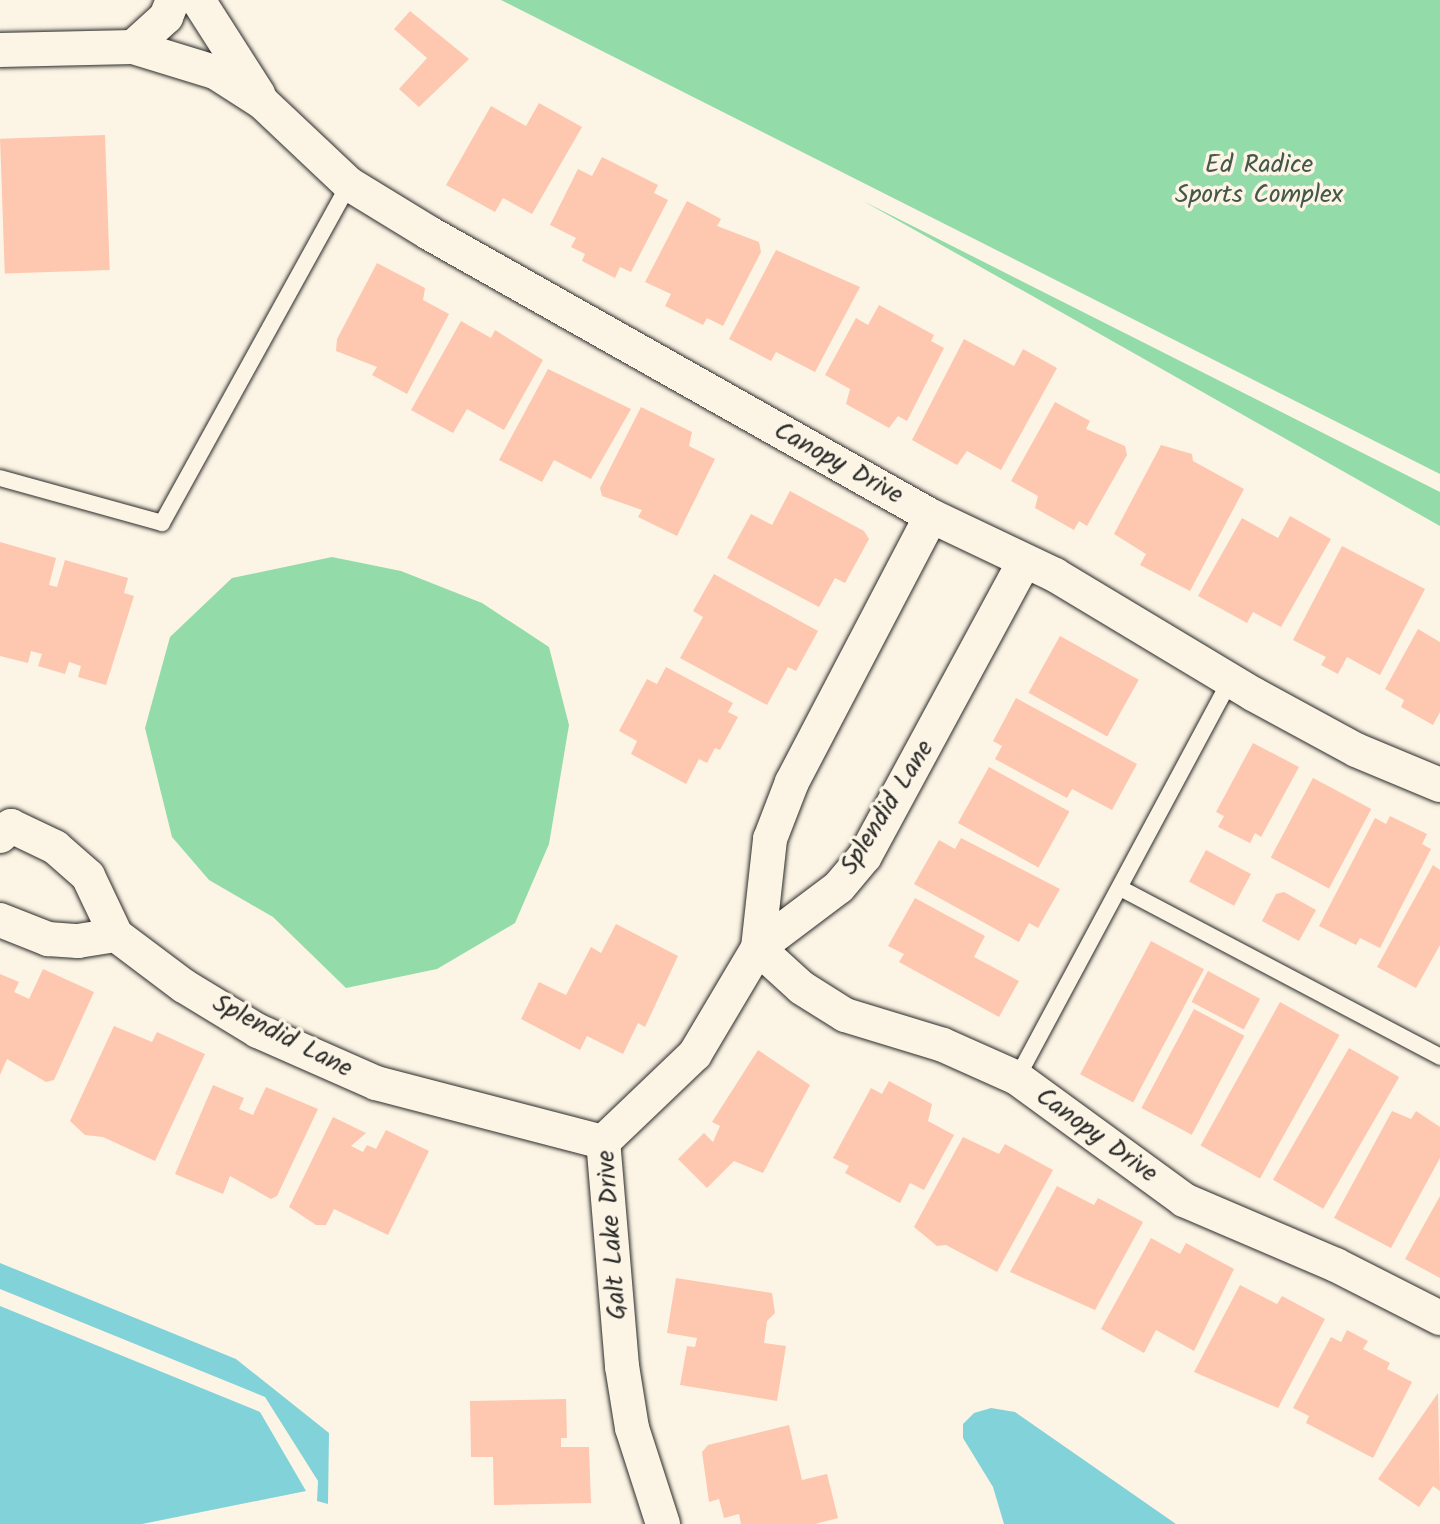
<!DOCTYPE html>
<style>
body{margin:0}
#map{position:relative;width:1440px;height:1524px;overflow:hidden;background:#fcf5e5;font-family:Kalam,sans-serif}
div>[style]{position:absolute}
.green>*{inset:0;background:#93dba9}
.water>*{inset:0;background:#81d2d9}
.building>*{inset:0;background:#fec7b0;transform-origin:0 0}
.roads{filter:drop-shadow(0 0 2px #2b2b2b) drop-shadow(0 0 2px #2b2b2b)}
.service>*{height:16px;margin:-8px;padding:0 8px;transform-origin:8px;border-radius:8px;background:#fcf5e5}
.minor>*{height:34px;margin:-17px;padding:0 17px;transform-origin:17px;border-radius:17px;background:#fcf5e5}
span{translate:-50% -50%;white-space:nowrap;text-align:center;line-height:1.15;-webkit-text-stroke:7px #fcf5e5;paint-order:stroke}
.park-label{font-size:26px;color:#45574a}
.street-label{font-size:26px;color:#2b2b2b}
</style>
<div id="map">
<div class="green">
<i style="clip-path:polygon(501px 0,1440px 0,1440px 474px)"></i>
<i style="clip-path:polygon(863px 201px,1440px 492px,1440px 526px,1068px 316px)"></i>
<i style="clip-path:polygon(332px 557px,401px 571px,482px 603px,549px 647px,569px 725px,549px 844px,515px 923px,437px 969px,346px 988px,273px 917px,209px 880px,172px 837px,145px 728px,170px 637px,232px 578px)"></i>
</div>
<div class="water">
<i style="clip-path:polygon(0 1263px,236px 1359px,329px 1433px,328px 1504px,317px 1501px,318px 1481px,265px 1397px,0 1289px)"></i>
<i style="clip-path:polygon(0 1306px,260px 1412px,306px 1491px,142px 1524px,0 1524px)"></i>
<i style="clip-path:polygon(991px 1408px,1015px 1412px,1176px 1524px,1004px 1524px,993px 1487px,963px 1438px,963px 1424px,974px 1413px)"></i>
</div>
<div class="building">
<i style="clip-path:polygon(410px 11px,469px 59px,419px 107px,399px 89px,427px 58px,394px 29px)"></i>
<i style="clip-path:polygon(539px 103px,582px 127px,532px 214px,503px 198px,495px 212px,446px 185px,491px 106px,526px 126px)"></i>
<i style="left:105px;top:135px;width:135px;height:105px;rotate:88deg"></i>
<i style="clip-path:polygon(602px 157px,658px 185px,654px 193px,668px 200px,631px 272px,620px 267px,615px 278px,582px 261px,585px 254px,571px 247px,576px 238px,550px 225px,578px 169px,592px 176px)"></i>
<i style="clip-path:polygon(687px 201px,721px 219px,717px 226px,759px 242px,761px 252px,723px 326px,707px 318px,703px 325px,665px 306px,671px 294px,645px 282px)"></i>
<i style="clip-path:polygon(776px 250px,860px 287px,815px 372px,776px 352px,771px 361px,729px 339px)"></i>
<i style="clip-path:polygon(377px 263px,425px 288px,423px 300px,449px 314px,407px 394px,372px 375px,377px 367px,336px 351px,337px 339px)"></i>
<i style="clip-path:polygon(879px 305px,934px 335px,931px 341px,944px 348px,907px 421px,898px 416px,889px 428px,846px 404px,850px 389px,825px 375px,856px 318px,868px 325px)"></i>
<i style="clip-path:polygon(461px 321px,491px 338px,495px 330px,543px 360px,504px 430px,467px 409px,453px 433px,411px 410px)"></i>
<i style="clip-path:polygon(964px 339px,1014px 366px,1023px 349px,1057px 368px,1001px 470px,967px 451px,957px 465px,912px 440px)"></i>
<i style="clip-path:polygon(548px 369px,631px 409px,591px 479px,554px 460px,542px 482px,499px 460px)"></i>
<i style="clip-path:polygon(1055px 402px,1090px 421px,1086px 429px,1125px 446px,1127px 455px,1087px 526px,1079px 521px,1074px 530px,1035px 508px,1038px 496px,1011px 481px)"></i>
<i style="clip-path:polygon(641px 407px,692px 432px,689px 446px,715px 459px,677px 536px,638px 517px,642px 510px,602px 496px,600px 488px)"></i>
<i style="clip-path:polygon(1161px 445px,1192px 454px,1193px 461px,1244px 489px,1190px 591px,1140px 565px,1146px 554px,1114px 534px)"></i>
<i style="clip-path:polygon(790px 491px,864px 531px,869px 539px,845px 583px,835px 578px,819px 607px,727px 558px,751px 514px,772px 525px)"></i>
<i style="clip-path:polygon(1290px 516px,1331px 539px,1281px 627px,1253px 612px,1247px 623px,1198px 596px,1242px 518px,1278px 538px)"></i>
<i style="clip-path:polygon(0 542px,56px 558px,49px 585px,57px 587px,65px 560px,128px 578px,124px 593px,134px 596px,106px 685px,78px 677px,81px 666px,69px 662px,65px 674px,38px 666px,42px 654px,31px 651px,28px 663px,0 656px)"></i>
<i style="clip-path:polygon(1342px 546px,1425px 589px,1380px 675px,1347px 657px,1338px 674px,1321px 665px,1326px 657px,1293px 640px)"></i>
<i style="clip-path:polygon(714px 574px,818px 631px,796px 671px,788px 667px,767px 705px,680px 658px,703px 617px,693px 611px)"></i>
<i style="clip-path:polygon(1418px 629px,1440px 642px,1440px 712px,1433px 725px,1401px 707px,1404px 700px,1385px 689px)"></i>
<i style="left:1060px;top:636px;width:90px;height:65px;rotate:29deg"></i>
<i style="clip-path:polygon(666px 667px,733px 703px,728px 712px,738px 717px,720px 750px,715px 748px,707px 763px,699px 759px,686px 784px,631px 754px,637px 741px,619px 731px,647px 679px,657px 684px)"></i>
<i style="clip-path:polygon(1016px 698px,1137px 764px,1112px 810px,1072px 789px,1067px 798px,995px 759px,1002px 746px,993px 741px)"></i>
<i style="clip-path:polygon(1253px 743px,1299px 767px,1261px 837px,1255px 833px,1250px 843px,1218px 827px,1224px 816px,1216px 812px)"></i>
<i style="left:989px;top:767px;width:92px;height:64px;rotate:29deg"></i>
<i style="left:1313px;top:778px;width:66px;height:90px;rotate:28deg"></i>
<i style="clip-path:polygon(1390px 816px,1427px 834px,1422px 844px,1431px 849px,1380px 948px,1360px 938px,1356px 945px,1319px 926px,1375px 818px,1386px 824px)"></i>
<i style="clip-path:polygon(961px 838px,1060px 889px,1038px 928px,1029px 923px,1019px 942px,914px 884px,939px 840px,955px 849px)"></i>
<i style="left:1206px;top:850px;width:51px;height:36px;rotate:28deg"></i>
<i style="clip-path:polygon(1433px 865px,1440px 870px,1440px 945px,1416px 988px,1377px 967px)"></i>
<i style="clip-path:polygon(1284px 892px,1316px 910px,1299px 941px,1262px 921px,1276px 894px)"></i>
<i style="clip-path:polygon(915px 898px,985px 936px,974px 957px,1019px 981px,999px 1017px,899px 962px,904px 954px,888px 946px)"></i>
<i style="clip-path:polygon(616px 924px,678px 956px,645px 1027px,638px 1023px,623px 1054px,587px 1036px,580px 1050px,521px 1019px,539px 982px,566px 995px,591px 947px,601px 953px)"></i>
<i style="left:1151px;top:941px;width:60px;height:151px;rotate:28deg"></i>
<i style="clip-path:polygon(43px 969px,94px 992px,54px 1080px,46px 1082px,7px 1059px,0 1075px,0 974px,19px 982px,14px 992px,29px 999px)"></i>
<i style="left:1208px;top:971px;width:59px;height:35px;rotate:28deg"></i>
<i style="left:1280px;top:1002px;width:68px;height:164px;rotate:29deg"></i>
<i style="left:1194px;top:1009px;width:57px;height:112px;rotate:28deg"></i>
<i style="clip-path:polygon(114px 1026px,152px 1042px,157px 1032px,205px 1054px,155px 1161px,103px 1137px,85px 1135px,70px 1121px)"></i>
<i style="left:1349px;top:1048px;width:58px;height:152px;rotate:30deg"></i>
<i style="clip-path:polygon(758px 1050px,810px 1085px,763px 1173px,734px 1161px,707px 1188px,678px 1159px,704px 1133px,713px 1142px,720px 1126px,712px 1122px)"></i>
<i style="clip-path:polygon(889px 1081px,932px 1104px,928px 1121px,954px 1135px,924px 1190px,910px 1183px,900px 1203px,845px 1173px,849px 1166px,833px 1158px,871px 1088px,882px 1094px)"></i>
<i style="clip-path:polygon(213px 1085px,244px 1098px,239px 1109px,253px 1115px,266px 1087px,318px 1109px,277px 1196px,271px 1199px,230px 1176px,223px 1194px,175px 1174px)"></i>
<i style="clip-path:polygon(1392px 1111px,1411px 1119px,1416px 1111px,1440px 1127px,1440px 1158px,1391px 1248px,1334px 1218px)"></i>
<i style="clip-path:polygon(333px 1117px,366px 1133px,351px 1146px,363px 1152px,367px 1145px,376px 1149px,386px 1130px,429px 1151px,388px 1235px,334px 1209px,326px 1225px,316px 1225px,289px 1207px)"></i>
<i style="clip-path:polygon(963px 1137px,999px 1154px,1005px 1144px,1053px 1170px,997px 1272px,946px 1245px,937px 1246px,914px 1227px)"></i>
<i style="clip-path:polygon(1057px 1186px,1094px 1205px,1098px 1198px,1143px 1222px,1095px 1310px,1010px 1272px)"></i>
<i style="clip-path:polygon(1440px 1196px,1440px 1278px,1405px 1259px)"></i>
<i style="clip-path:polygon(1151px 1238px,1180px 1254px,1186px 1243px,1234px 1269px,1194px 1351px,1156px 1330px,1144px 1353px,1101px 1329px)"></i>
<i style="clip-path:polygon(676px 1278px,772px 1293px,775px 1313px,767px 1321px,764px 1343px,786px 1346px,777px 1401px,680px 1385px,687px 1346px,695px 1347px,697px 1338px,667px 1333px)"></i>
<i style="clip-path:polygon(1240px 1285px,1277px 1304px,1282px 1296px,1325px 1319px,1278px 1408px,1194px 1372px)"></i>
<i style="clip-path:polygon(1347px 1330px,1368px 1341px,1363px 1349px,1390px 1363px,1387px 1369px,1412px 1382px,1373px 1458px,1306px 1423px,1309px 1416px,1293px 1408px,1331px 1337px,1341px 1342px)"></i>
<i style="clip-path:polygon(1438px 1393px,1440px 1491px,1433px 1486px,1419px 1507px,1378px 1479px)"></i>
<i style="clip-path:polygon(566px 1399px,567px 1438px,561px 1438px,561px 1447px,589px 1447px,591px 1503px,494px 1505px,493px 1457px,471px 1457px,470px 1401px)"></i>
<i style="clip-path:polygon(789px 1425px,802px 1480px,827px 1474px,838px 1518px,815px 1524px,741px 1524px,739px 1514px,724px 1518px,719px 1499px,709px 1502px,702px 1452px,708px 1445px)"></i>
</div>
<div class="roads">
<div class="service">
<i style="left:0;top:478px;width:168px;rotate:15.5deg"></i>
<i style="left:162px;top:523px;width:387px;rotate:-61.1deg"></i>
<i style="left:1122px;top:889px;width:360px;rotate:27.8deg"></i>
<i style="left:1017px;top:1078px;width:451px;rotate:-61.8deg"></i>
</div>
<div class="minor">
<i style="left:198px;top:0;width:112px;rotate:57.4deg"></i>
<i style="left:133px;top:47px;width:45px;rotate:-42.3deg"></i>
<i style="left:166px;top:17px;width:18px;rotate:-68deg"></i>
<i style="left:0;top:50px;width:133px;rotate:-1.3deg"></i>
<i style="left:133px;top:47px;width:86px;rotate:17deg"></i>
<i style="left:215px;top:72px;width:56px;rotate:32.6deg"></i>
<i style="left:262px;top:102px;width:120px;rotate:43.3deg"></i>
<i style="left:349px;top:184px;width:94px;rotate:31.5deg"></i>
<i style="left:429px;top:233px;width:576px;rotate:29.41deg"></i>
<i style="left:931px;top:516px;width:137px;rotate:25.4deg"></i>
<i style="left:1055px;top:575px;width:231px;rotate:31deg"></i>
<i style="left:1253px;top:694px;width:117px;rotate:28.5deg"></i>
<i style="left:1356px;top:750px;width:91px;rotate:22.6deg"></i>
<i style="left:0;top:836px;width:15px;rotate:-42deg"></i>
<i style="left:11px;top:826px;width:49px;rotate:25.5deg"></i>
<i style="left:55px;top:847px;width:44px;rotate:41.3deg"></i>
<i style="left:88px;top:876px;width:65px;rotate:64.6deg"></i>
<i style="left:116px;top:935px;width:85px;rotate:36.9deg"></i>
<i style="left:184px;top:986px;width:87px;rotate:31.3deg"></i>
<i style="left:258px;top:1031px;width:129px;rotate:23.8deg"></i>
<i style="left:376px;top:1083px;width:235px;rotate:14.6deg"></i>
<i style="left:0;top:920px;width:52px;rotate:21.6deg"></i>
<i style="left:48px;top:939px;width:30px;rotate:4deg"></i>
<i style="left:78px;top:941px;width:38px;rotate:-9deg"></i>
<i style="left:758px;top:948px;width:59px;rotate:42.3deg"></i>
<i style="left:802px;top:988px;width:51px;rotate:32.1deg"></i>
<i style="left:845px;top:1015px;width:102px;rotate:17deg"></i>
<i style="left:943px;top:1045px;width:81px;rotate:24deg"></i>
<i style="left:1017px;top:1078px;width:207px;rotate:36.1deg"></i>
<i style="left:1184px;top:1200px;width:165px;rotate:23.2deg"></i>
<i style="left:1336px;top:1265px;width:117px;rotate:27deg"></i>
<i style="left:758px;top:948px;width:110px;rotate:-83.7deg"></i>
<i style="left:770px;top:839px;width:61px;rotate:-68.9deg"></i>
<i style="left:792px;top:782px;width:300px;rotate:-62.4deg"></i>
<i style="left:663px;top:1524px;width:101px;rotate:-107.9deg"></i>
<i style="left:632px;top:1428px;width:63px;rotate:-99.2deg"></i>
<i style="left:622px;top:1366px;width:225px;rotate:-94.8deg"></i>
<i style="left:603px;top:1142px;width:127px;rotate:-43.7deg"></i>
<i style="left:695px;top:1054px;width:123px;rotate:-59.3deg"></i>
<i style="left:758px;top:948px;width:101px;rotate:-37deg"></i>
<i style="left:839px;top:887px;width:40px;rotate:-50deg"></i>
<i style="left:865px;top:856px;width:334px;rotate:-61.6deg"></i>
</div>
</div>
<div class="park-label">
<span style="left:1259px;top:181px">Ed Radice<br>Sports Complex</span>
</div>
<div class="street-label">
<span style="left:838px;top:464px;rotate:29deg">Canopy Drive</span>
<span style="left:888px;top:808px;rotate:-58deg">Splendid Lane</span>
<span style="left:282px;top:1037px;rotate:27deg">Splendid Lane</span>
<span style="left:1096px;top:1136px;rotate:36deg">Canopy Drive</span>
<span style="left:613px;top:1235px;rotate:-94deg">Galt Lake Drive</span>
</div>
</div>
